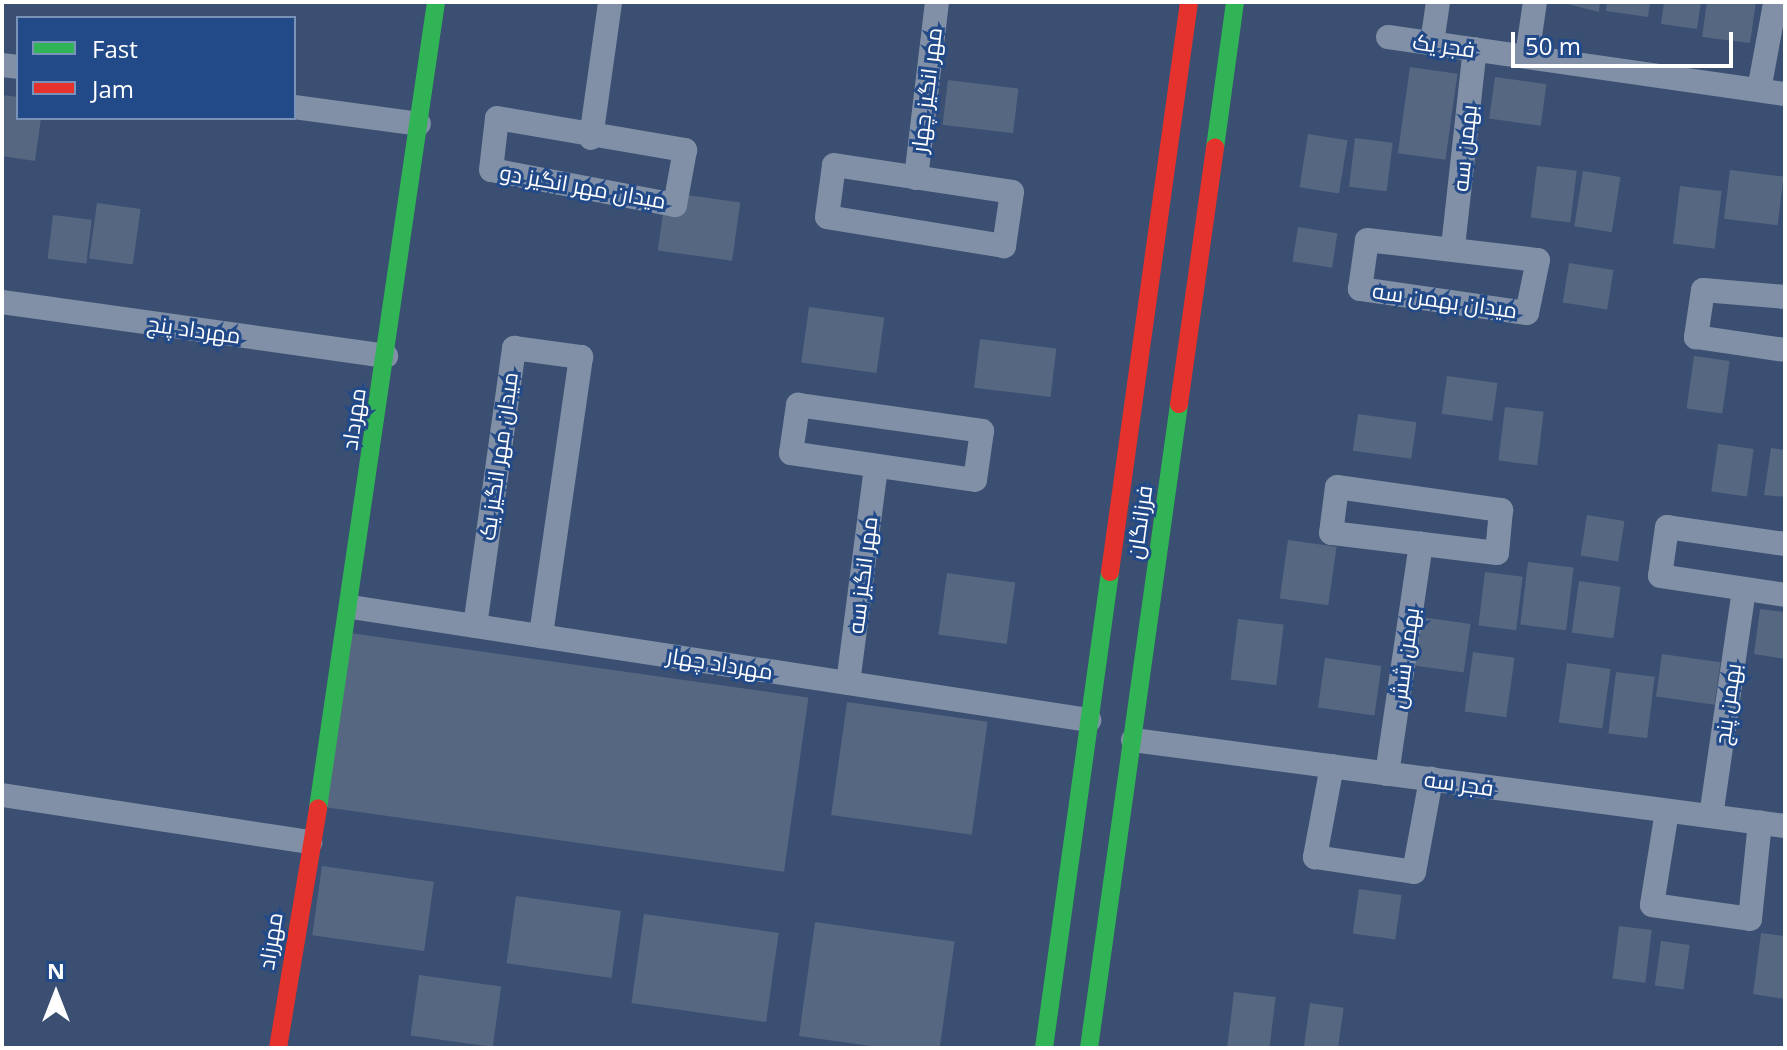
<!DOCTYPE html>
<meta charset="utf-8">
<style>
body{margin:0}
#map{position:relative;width:1787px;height:1050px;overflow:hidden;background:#3a4f71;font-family:"Open Sans",Cairo,sans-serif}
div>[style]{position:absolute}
.building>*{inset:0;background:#566782;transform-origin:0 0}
.street>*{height:24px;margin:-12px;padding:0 12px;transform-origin:12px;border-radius:12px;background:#8190a6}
.fast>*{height:18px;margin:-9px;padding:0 9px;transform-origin:9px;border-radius:9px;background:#30b455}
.jam>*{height:18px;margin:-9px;padding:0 9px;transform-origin:9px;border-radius:9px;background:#e5322d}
span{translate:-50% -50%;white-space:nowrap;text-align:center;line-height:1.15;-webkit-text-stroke:6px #234a88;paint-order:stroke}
.street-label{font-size:22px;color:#fff}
.frame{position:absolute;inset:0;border:4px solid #fff;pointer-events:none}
.legend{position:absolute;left:16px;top:16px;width:280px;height:104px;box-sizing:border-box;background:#234a88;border:2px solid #7b92b8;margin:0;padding:10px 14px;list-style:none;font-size:24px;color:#fff}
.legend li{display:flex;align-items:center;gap:16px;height:40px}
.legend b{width:40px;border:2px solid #7b92b8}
.north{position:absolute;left:16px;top:954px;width:80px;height:80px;-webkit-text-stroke:6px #234a88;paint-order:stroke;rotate:0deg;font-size:22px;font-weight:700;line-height:32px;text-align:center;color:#fff}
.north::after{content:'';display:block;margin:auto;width:28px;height:36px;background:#fff;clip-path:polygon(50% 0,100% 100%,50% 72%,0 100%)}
.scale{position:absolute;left:1511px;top:32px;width:222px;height:36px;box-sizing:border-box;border:4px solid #fff;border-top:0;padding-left:10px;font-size:24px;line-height:28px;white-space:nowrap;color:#fff;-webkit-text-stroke:6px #234a88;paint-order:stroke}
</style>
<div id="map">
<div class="building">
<i style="clip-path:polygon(1560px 2px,1600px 2px,1599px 12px)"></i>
<i style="clip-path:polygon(1607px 2px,1650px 2px,1648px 17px,1606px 11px)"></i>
<i style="clip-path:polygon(1664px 2px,1701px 2px,1697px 29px,1661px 24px)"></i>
<i style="clip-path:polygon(1707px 2px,1756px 2px,1750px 43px,1702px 37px)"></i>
<i style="left:1410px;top:67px;width:48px;height:87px;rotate:8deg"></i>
<i style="left:1495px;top:77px;width:52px;height:42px;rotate:8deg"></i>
<i style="left:948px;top:80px;width:71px;height:45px;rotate:7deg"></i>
<i style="clip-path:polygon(2px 95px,18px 97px,18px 118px,41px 118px,35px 161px,2px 156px)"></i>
<i style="left:1308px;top:134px;width:40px;height:54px;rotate:9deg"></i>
<i style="left:1355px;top:138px;width:38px;height:49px;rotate:7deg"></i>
<i style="left:1537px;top:166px;width:40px;height:52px;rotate:7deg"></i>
<i style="left:1730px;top:170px;width:54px;height:49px;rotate:7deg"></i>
<i style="left:1583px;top:171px;width:38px;height:56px;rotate:9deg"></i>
<i style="left:1680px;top:186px;width:42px;height:58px;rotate:7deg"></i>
<i style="left:666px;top:192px;width:75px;height:59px;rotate:8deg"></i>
<i style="left:97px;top:203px;width:44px;height:56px;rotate:8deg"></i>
<i style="left:53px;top:215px;width:39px;height:44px;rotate:7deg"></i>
<i style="left:1298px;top:227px;width:40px;height:35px;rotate:9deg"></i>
<i style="left:1569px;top:263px;width:45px;height:40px;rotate:9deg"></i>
<i style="left:809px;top:307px;width:76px;height:56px;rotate:8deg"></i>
<i style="left:980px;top:339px;width:77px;height:49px;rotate:7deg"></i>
<i style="left:1694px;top:356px;width:36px;height:53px;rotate:8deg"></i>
<i style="left:1447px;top:376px;width:51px;height:38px;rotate:8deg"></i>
<i style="left:1505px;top:407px;width:39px;height:54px;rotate:7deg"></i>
<i style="left:1358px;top:414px;width:59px;height:37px;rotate:8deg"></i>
<i style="left:1718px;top:444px;width:36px;height:48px;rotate:8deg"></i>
<i style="clip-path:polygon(1771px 448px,1785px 450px,1785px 497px,1764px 495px)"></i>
<i style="left:1587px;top:515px;width:38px;height:41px;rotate:9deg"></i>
<i style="left:1288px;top:540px;width:49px;height:59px;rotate:8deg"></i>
<i style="left:1528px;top:562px;width:46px;height:63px;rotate:7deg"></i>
<i style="left:1485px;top:572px;width:38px;height:54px;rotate:7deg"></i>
<i style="left:947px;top:573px;width:69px;height:62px;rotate:8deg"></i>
<i style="left:1579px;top:581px;width:42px;height:52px;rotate:8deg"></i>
<i style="clip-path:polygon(1760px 609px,1785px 612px,1785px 659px,1754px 654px)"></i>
<i style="left:1421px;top:617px;width:50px;height:49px;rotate:8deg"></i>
<i style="left:1238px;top:619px;width:46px;height:61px;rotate:7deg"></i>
<i style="left:350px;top:633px;width:463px;height:176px;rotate:8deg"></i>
<i style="left:1473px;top:652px;width:42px;height:60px;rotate:8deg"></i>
<i style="left:1662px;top:654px;width:59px;height:43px;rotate:8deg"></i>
<i style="left:1325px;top:658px;width:57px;height:50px;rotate:8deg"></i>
<i style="left:1567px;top:663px;width:44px;height:60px;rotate:8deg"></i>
<i style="left:1616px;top:672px;width:39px;height:62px;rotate:7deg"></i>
<i style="left:847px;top:702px;width:142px;height:114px;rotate:8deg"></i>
<i style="left:322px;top:866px;width:113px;height:70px;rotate:8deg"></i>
<i style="left:1359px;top:889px;width:43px;height:45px;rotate:8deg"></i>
<i style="left:516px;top:896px;width:106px;height:68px;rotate:8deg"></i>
<i style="left:644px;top:914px;width:136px;height:90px;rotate:8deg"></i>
<i style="left:815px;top:922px;width:141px;height:115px;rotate:8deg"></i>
<i style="left:1619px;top:926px;width:33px;height:53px;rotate:7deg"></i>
<i style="clip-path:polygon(1761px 933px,1785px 936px,1785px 999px,1753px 994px)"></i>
<i style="left:1661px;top:941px;width:29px;height:45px;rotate:8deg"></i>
<i style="left:419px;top:975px;width:83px;height:61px;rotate:8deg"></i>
<i style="left:1234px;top:992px;width:42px;height:56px;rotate:7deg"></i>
<i style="left:1310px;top:1003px;width:34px;height:45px;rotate:8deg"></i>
</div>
<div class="street">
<i style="left:1388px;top:37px;width:401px;rotate:8.2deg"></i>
<i style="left:1432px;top:43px;width:41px;rotate:-81.7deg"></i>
<i style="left:1527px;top:56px;width:55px;rotate:-81.6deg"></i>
<i style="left:2px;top:65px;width:16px;rotate:7deg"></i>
<i style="left:1759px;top:90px;width:82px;rotate:-79.5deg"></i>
<i style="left:1774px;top:9px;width:11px;rotate:5deg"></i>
<i style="left:294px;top:107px;width:126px;rotate:7.7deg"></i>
<i style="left:497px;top:118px;width:191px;rotate:9.7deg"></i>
<i style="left:685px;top:150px;width:56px;rotate:100.3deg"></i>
<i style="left:675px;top:205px;width:187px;rotate:-169.2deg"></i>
<i style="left:491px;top:170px;width:52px;rotate:-83.4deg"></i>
<i style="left:591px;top:138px;width:137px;rotate:-82deg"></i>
<i style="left:834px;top:165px;width:180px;rotate:8.6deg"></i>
<i style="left:1012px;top:192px;width:55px;rotate:98.4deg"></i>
<i style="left:1004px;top:246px;width:179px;rotate:-170.7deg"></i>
<i style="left:827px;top:217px;width:52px;rotate:-82.3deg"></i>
<i style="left:916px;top:178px;width:177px;rotate:-83.2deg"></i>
<i style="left:1367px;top:240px;width:172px;rotate:6.7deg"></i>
<i style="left:1538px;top:260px;width:54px;rotate:101.7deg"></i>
<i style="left:1527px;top:313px;width:169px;rotate:-171.8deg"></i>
<i style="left:1360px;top:289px;width:49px;rotate:-81.9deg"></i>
<i style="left:1453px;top:247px;width:199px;rotate:-83.7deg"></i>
<i style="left:1785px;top:297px;width:82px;rotate:-175.1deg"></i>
<i style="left:1703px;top:290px;width:48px;rotate:98.5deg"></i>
<i style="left:1696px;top:337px;width:90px;rotate:8.3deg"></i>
<i style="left:2px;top:302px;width:388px;rotate:8deg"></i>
<i style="left:798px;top:405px;width:186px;rotate:8deg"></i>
<i style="left:982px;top:431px;width:49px;rotate:98.1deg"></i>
<i style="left:975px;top:480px;width:186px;rotate:-171.7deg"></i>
<i style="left:791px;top:453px;width:49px;rotate:-81.7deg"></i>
<i style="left:1337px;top:487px;width:166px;rotate:8deg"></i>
<i style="left:1501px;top:510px;width:43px;rotate:95.3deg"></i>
<i style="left:1497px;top:553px;width:167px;rotate:-173.1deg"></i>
<i style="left:1331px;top:533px;width:46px;rotate:-82.6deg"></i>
<i style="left:1785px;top:544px;width:119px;rotate:-171.8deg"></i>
<i style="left:1667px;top:527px;width:49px;rotate:98.1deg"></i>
<i style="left:1660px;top:576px;width:126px;rotate:8.6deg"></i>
<i style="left:351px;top:607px;width:747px;rotate:8.71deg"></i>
<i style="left:475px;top:626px;width:281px;rotate:-82deg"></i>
<i style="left:514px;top:348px;width:68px;rotate:7.7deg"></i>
<i style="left:581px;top:357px;width:282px;rotate:98.2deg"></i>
<i style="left:848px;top:683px;width:219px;rotate:-82.6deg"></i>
<i style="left:1133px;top:740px;width:658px;rotate:7.51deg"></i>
<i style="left:1332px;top:766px;width:93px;rotate:100.6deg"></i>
<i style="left:1315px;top:857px;width:100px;rotate:8.6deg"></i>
<i style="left:1414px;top:872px;width:95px;rotate:-79.6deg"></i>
<i style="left:1387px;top:774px;width:233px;rotate:-81.6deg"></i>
<i style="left:2px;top:795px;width:312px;rotate:8.7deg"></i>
<i style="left:1667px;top:811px;width:95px;rotate:99.1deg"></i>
<i style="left:1652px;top:905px;width:99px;rotate:8.1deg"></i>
<i style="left:1750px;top:919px;width:97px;rotate:-84.1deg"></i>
<i style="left:1711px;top:816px;width:227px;rotate:-81.7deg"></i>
</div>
<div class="fast">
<i style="left:1215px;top:148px;width:147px;rotate:-82.2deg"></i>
<i style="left:318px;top:808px;width:815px;rotate:-81.67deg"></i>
<i style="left:1044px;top:1048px;width:481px;rotate:-82.1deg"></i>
<i style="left:1089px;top:1048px;width:650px;rotate:-82.04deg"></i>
</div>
<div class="jam">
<i style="left:1179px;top:404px;width:259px;rotate:-82deg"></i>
<i style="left:1110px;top:572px;width:575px;rotate:-82.11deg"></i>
<i style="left:278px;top:1048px;width:243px;rotate:-80.5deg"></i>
</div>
<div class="street-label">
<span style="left:1444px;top:45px;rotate:8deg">فجر یک</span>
<span style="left:926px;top:90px;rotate:-83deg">مهر انگیز چهار</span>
<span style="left:1464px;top:148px;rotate:-84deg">بهمن سه</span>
<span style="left:583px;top:186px;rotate:10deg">میدان مهر انگیز دو</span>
<span style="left:1445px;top:300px;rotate:8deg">میدان بهمن سه</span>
<span style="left:194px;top:329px;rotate:8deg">مهرداد پنج</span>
<span style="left:353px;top:419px;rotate:-82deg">مهرداد</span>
<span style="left:498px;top:456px;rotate:-82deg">میدان مهر انگیز یک</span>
<span style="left:1139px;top:522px;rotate:-82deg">فرزانگان</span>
<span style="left:862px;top:575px;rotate:-83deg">مهر انگیز سه</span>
<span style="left:1404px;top:658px;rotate:-82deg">بهمن شش</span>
<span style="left:720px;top:663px;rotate:9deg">مهرداد چهار</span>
<span style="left:1727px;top:704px;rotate:-82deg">بهمن پنج</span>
<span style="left:1459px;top:783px;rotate:8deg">فجر سه</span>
<span style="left:270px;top:941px;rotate:-81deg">مهرزاد</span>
</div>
<div class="frame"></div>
<ul class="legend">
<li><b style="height:10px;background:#30b455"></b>Fast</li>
<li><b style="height:10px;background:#e5322d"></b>Jam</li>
</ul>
<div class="north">N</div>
<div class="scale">50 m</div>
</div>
